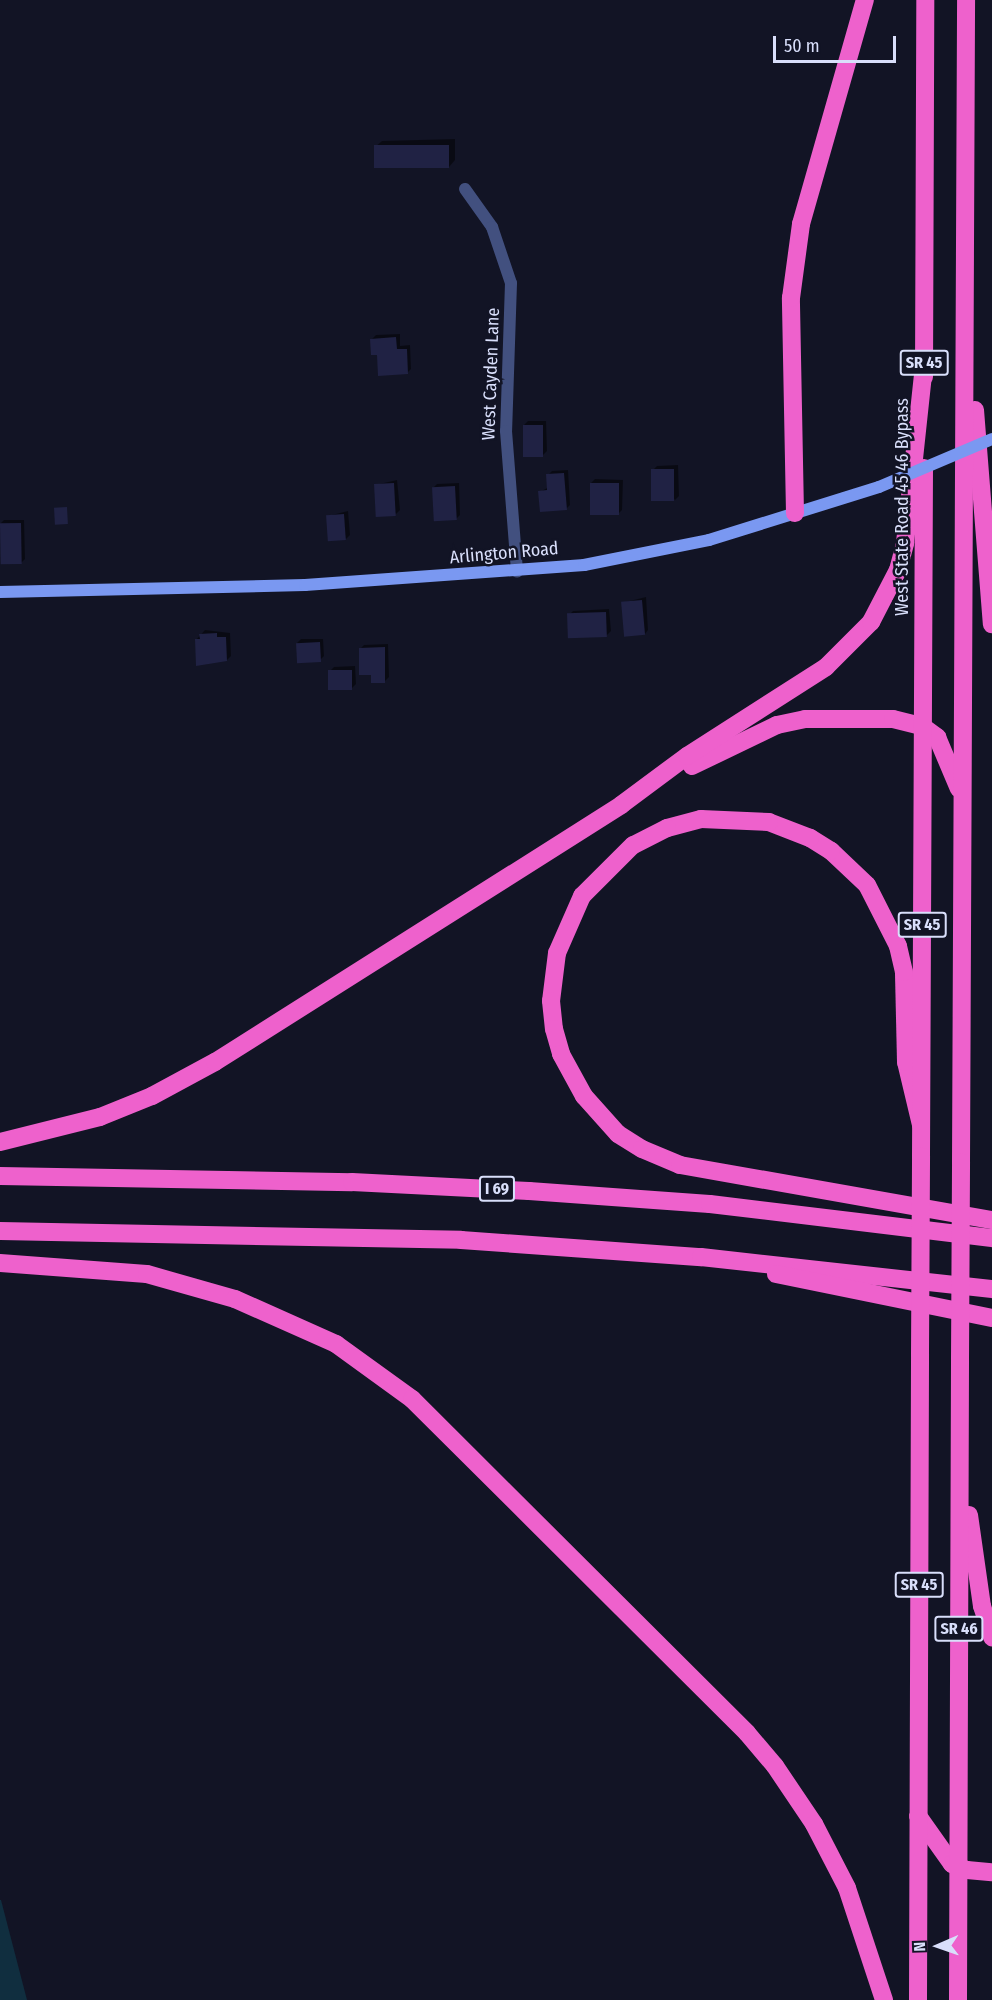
<!DOCTYPE html>
<style>
body{margin:0}
#map{position:relative;width:992px;height:2000px;overflow:hidden;background:#121425;font-family:"Fira Sans Condensed",sans-serif}
div>[style]{position:absolute}
.water>*{inset:0;background:#102e3f}
.shadow>*{inset:0;background:#0007}
.building>*{inset:0;background:#202244;transform-origin:0 0}
.street>*{height:12px;margin:-6px;padding:0 6px;transform-origin:6px;border-radius:6px;background:#42507f}
.secondary>*{height:12px;margin:-6px;padding:0 6px;transform-origin:6px;border-radius:6px;background:#7a98f1}
.highway>*{height:18px;margin:-9px;padding:0 9px;transform-origin:9px;border-radius:9px;background:#ee61cc}
.secondary-bridge>*{height:12px;margin:-6px;padding:0 6px;transform-origin:6px;border-radius:6px;background:#7a98f1}
.highway-bridge>*{height:18px;margin:-9px;padding:0 9px;transform-origin:9px;border-radius:9px;background:#ee61cc}
span{translate:-50% -50%;white-space:nowrap;text-align:center;line-height:1.15;-webkit-text-stroke:5px #121425;paint-order:stroke}
.shield-label span{padding:2px 4px;background:#121425;border:2px solid;border-radius:4px;-webkit-text-stroke-width:0}
.shield-label{font-size:16px;color:#d9dffb;font-weight:700}
.street-label{font-size:18px;color:#d9dffb}
.north{position:absolute;left:908px;top:1916px;width:60px;height:60px;-webkit-text-stroke:4px #121425;paint-order:stroke;rotate:268deg;font-size:16px;font-weight:700;line-height:24px;text-align:center;color:#d9dffb}
.north::after{content:'';display:block;margin:auto;width:21px;height:27px;background:#d9dffb;clip-path:polygon(50% 0,100% 100%,50% 72%,0 100%)}
.scale{position:absolute;left:773px;top:36px;width:123px;height:27px;box-sizing:border-box;border:3px solid #d9dffb;border-top:0;padding-left:8px;font-size:18px;line-height:21px;white-space:nowrap;color:#d9dffb;-webkit-text-stroke:4px #121425;paint-order:stroke}
</style>
<div id="map">
<div class="water">
<i style="clip-path:polygon(0 1900px,1px 1900px,27px 2000px,0 2000px)"></i>
</div>
<div class="shadow">
<i style="clip-path:polygon(455px 139px,455px 160px,449px 167px,375px 147px,382px 141px)"></i>
<i style="clip-path:polygon(400px 334px,400px 346px,410px 345px,411px 369px,407px 373px,372px 339px,376px 335px)"></i>
<i style="clip-path:polygon(528px 421px,546px 421px,547px 451px,543px 455px,524px 425px)"></i>
<i style="clip-path:polygon(678px 465px,679px 496px,675px 500px,653px 470px,657px 466px)"></i>
<i style="clip-path:polygon(568px 470px,570px 505px,566px 509px,540px 492px,549px 487px,548px 475px,552px 471px)"></i>
<i style="clip-path:polygon(595px 479px,623px 480px,622px 510px,618px 514px,591px 483px)"></i>
<i style="clip-path:polygon(397px 480px,400px 510px,396px 514px,375px 485px)"></i>
<i style="clip-path:polygon(459px 483px,460px 515px,456px 519px,433px 488px,437px 484px)"></i>
<i style="clip-path:polygon(348px 511px,350px 535px,346px 539px,328px 516px)"></i>
<i style="clip-path:polygon(4px 520px,24px 520px,25px 559px,21px 563px,0 524px)"></i>
<i style="clip-path:polygon(646px 597px,648px 630px,645px 634px,622px 603px)"></i>
<i style="clip-path:polygon(609px 609px,611px 631px,607px 635px,569px 615px,573px 611px)"></i>
<i style="clip-path:polygon(205px 630px,230px 633px,231px 656px,227px 660px,196px 640px)"></i>
<i style="clip-path:polygon(301px 639px,323px 639px,324px 656px,320px 660px,297px 643px)"></i>
<i style="clip-path:polygon(388px 644px,389px 677px,385px 681px,373px 673px,360px 649px,364px 645px)"></i>
<i style="clip-path:polygon(355px 666px,356px 684px,352px 688px,330px 671px,334px 667px)"></i>
</div>
<div class="building">
<i style="left:449px;top:145px;width:23px;height:75px;rotate:90deg"></i>
<i style="clip-path:polygon(396px 337px,397px 349px,407px 349px,408px 374px,378px 376px,377px 355px,371px 355px,370px 339px)"></i>
<i style="left:523px;top:425px;width:20px;height:32px"></i>
<i style="left:651px;top:469px;width:23px;height:32px"></i>
<i style="clip-path:polygon(564px 473px,567px 510px,540px 512px,538px 491px,547px 490px,546px 474px)"></i>
<i style="left:394px;top:483px;width:33px;height:20px;rotate:87deg"></i>
<i style="left:590px;top:483px;width:29px;height:32px"></i>
<i style="left:455px;top:486px;width:34px;height:23px;rotate:87deg"></i>
<i style="left:67px;top:507px;width:17px;height:13px;rotate:87deg"></i>
<i style="left:344px;top:514px;width:26px;height:18px;rotate:86deg"></i>
<i style="left:21px;top:523px;width:41px;height:21px;rotate:89deg"></i>
<i style="left:642px;top:600px;width:35px;height:21px;rotate:85deg"></i>
<i style="left:606px;top:612px;width:25px;height:39px;rotate:88deg"></i>
<i style="clip-path:polygon(217px 633px,217px 637px,226px 637px,227px 661px,196px 666px,195px 639px,200px 639px,199px 634px)"></i>
<i style="left:320px;top:642px;width:20px;height:24px;rotate:87deg"></i>
<i style="clip-path:polygon(385px 647px,385px 683px,371px 683px,371px 675px,359px 675px,359px 648px)"></i>
<i style="left:328px;top:670px;width:24px;height:20px"></i>
</div>
<div class="street">
<i style="left:465px;top:189px;width:47px;rotate:54.6deg"></i>
<i style="left:492px;top:227px;width:59px;rotate:71.3deg"></i>
<i style="left:511px;top:283px;width:148px;rotate:91.9deg"></i>
<i style="left:506px;top:431px;width:141px;rotate:85.5deg"></i>
</div>
<div class="secondary">
<i style="left:0;top:592px;width:305px;rotate:-1.3deg"></i>
<i style="left:305px;top:585px;width:280px;rotate:-4.1deg"></i>
<i style="left:584px;top:565px;width:127px;rotate:-11.3deg"></i>
<i style="left:709px;top:540px;width:178px;rotate:-17.3deg"></i>
</div>
<div class="highway">
<i style="left:924px;top:377px;width:377px;rotate:-89.8deg"></i>
<i style="left:975px;top:410px;width:215px;rotate:85.5deg"></i>
<i style="left:795px;top:513px;width:215px;rotate:-91.1deg"></i>
<i style="left:791px;top:298px;width:75px;rotate:-82.3deg"></i>
<i style="left:801px;top:224px;width:233px;rotate:-74.1deg"></i>
<i style="left:692px;top:766px;width:94px;rotate:-25.8deg"></i>
<i style="left:777px;top:725px;width:29px;rotate:-12deg"></i>
<i style="left:805px;top:719px;width:88px"></i>
<i style="left:893px;top:719px;width:30px;rotate:14deg"></i>
<i style="left:922px;top:726px;width:19px;rotate:36deg"></i>
<i style="left:937px;top:737px;width:56px;rotate:67.1deg"></i>
<i style="left:921px;top:1125px;width:65px;rotate:-103.4deg"></i>
<i style="left:906px;top:1062px;width:90px;rotate:-91.3deg"></i>
<i style="left:904px;top:972px;width:27px;rotate:-103deg"></i>
<i style="left:898px;top:946px;width:68px;rotate:-116.9deg"></i>
<i style="left:867px;top:885px;width:50px;rotate:-136.6deg"></i>
<i style="left:831px;top:851px;width:25px;rotate:-148deg"></i>
<i style="left:810px;top:838px;width:44px;rotate:-158.7deg"></i>
<i style="left:769px;top:822px;width:68px;rotate:-177.5deg"></i>
<i style="left:701px;top:819px;width:35px;rotate:165deg"></i>
<i style="left:667px;top:828px;width:38px;rotate:153deg"></i>
<i style="left:633px;top:845px;width:72px;rotate:135deg"></i>
<i style="left:582px;top:896px;width:62px;rotate:113.7deg"></i>
<i style="left:557px;top:953px;width:48px;rotate:97.1deg"></i>
<i style="left:551px;top:1001px;width:28px;rotate:84deg"></i>
<i style="left:554px;top:1029px;width:26px;rotate:74deg"></i>
<i style="left:561px;top:1054px;width:48px;rotate:61.3deg"></i>
<i style="left:584px;top:1096px;width:51px;rotate:48.2deg"></i>
<i style="left:618px;top:1134px;width:28px;rotate:32deg"></i>
<i style="left:642px;top:1149px;width:41px;rotate:22.8deg"></i>
<i style="left:680px;top:1165px;width:317px;rotate:10deg"></i>
<i style="left:0;top:1142px;width:103px;rotate:-14deg"></i>
<i style="left:100px;top:1117px;width:56px;rotate:-22deg"></i>
<i style="left:152px;top:1096px;width:72px;rotate:-28.4deg"></i>
<i style="left:215px;top:1062px;width:481px;rotate:-32.3deg"></i>
<i style="left:621px;top:805px;width:82px;rotate:-36.6deg"></i>
<i style="left:687px;top:756px;width:165px;rotate:-32.6deg"></i>
<i style="left:826px;top:667px;width:64px;rotate:-45deg"></i>
<i style="left:871px;top:622px;width:59px;rotate:-62.6deg"></i>
<i style="left:898px;top:570px;width:28px;rotate:-75deg"></i>
<i style="left:905px;top:543px;width:178px;rotate:-83.9deg"></i>
<i style="left:921px;top:1156px;width:688px;rotate:-89.75deg"></i>
<i style="left:961px;top:1162px;width:1162px;rotate:-89.75deg"></i>
<i style="left:0;top:1176px;width:352px;rotate:1deg"></i>
<i style="left:352px;top:1182px;width:177px;rotate:2.9deg"></i>
<i style="left:529px;top:1191px;width:181px;rotate:4.1deg"></i>
<i style="left:710px;top:1204px;width:284px;rotate:6.9deg"></i>
<i style="left:0;top:1231px;width:461px;rotate:1.1deg"></i>
<i style="left:461px;top:1240px;width:241px;rotate:4.1deg"></i>
<i style="left:701px;top:1257px;width:293px;rotate:6.3deg"></i>
<i style="left:0;top:1263px;width:147px;rotate:4.3deg"></i>
<i style="left:147px;top:1274px;width:91px;rotate:15.9deg"></i>
<i style="left:235px;top:1299px;width:111px;rotate:24deg"></i>
<i style="left:336px;top:1344px;width:94px;rotate:35.9deg"></i>
<i style="left:412px;top:1399px;width:473px;rotate:44.9deg"></i>
<i style="left:747px;top:1733px;width:43px;rotate:49.7deg"></i>
<i style="left:775px;top:1766px;width:70px;rotate:56.1deg"></i>
<i style="left:814px;top:1824px;width:72px;rotate:62.7deg"></i>
<i style="left:847px;top:1888px;width:118px;rotate:71.7deg"></i>
<i style="left:776px;top:1274px;width:220px;rotate:11.5deg"></i>
<i style="left:969px;top:1515px;width:92px;rotate:81.9deg"></i>
<i style="left:982px;top:1606px;width:33px;rotate:72deg"></i>
<i style="left:918px;top:1816px;width:59px;rotate:54.7deg"></i>
<i style="left:952px;top:1864px;width:16px;rotate:22deg"></i>
<i style="left:967px;top:1870px;width:25px;rotate:5deg"></i>
<i style="left:918px;top:2000px;width:646px;rotate:-89.82deg"></i>
<i style="left:958px;top:2000px;width:641px;rotate:-89.82deg"></i>
</div>
<div class="secondary-bridge">
<i style="left:879px;top:487px;width:123px;rotate:-23deg"></i>
</div>
<div class="highway-bridge">
<i style="left:920px;top:1354px;width:198px;rotate:-89.7deg"></i>
<i style="left:960px;top:1359px;width:197px;rotate:-89.7deg"></i>
</div>
<div class="shield-label">
<span style="left:924px;top:363px">SR 45</span>
<span style="left:922px;top:925px">SR 45</span>
<span style="left:497px;top:1189px">I 69</span>
<span style="left:919px;top:1585px">SR 45</span>
<span style="left:959px;top:1629px">SR 46</span>
</div>
<div class="street-label">
<span style="left:491px;top:374px;rotate:-88deg">West Cayden Lane</span>
<span style="left:902px;top:507px;rotate:-90deg">West State Road 45 46 Bypass</span>
<span style="left:504px;top:553px;rotate:-5deg">Arlington Road</span>
</div>
<div class="north">N</div>
<div class="scale">50 m</div>
</div>
